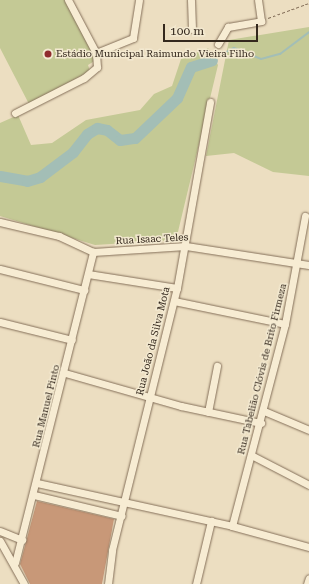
<!DOCTYPE html>
<meta charset="utf-8">
<style>
body{margin:0}
#map{position:relative;width:309px;height:584px;overflow:hidden;background:#ecdec1;font-family:"Roboto Serif",serif}
div>[style]{position:absolute}
.green>*{inset:0;background:#c4c995}
.stream>*{height:2px;margin:-1px;padding:0 1px;transform-origin:1px;border-radius:1px;background:#a3beb6}
.river>*{height:11px;margin:-5.5px;padding:0 5.5px;transform-origin:5.5px;border-radius:5.5px;background:#a3beb6}
.building>*{inset:0;background:#c89878}
.path>*{height:1px;margin-top:-0.5px;transform-origin:0;background:repeating-linear-gradient(90deg,#846f59 0 3px,transparent 0 5px)}
.roads{filter:drop-shadow(0 0 1px #846f59) drop-shadow(0 0 1px #846f59)}
.minor>*{height:7px;margin:-3.5px;padding:0 3.5px;transform-origin:3.5px;border-radius:3.5px;background:#f7ecd3}
.dots>*{width:11px;height:11px;translate:-50% -50%;box-sizing:border-box;border:2px solid #f3e9d0;border-radius:50%}
span{translate:-50% -50%;white-space:nowrap;text-align:center;line-height:1.15;-webkit-text-stroke:3px #f3e9d0;paint-order:stroke}
.poi-label{font-size:10px;color:#34281d}
.left{translate:0 -50%;text-align:left}
.street-label{font-size:10px;color:#34281d}
.scale{position:absolute;left:163px;top:24px;width:95px;height:18px;box-sizing:border-box;border:2px solid #34281d;border-top:0;padding-left:5px;font-size:12px;line-height:14px;white-space:nowrap;color:#34281d;-webkit-text-stroke:3px #f3e9d0;paint-order:stroke}
</style>
<div id="map">
<div class="green">
<i style="clip-path:polygon(0 0,66px 0,96px 60px,88px 65px,90px 71px,29px 104px,0 48px)"></i>
<i style="clip-path:polygon(309px 27px,309px 176px,273px 172px,234px 153px,206px 156px,229px 40px)"></i>
<i style="clip-path:polygon(208px 48px,218px 65px,176px 240px,95px 245px,0 216px,0 123px,18px 115px,31px 145px,52px 143px,86px 120px,140px 110px,154px 94px,172px 86px,181px 59px)"></i>
</div>
<div class="stream">
<i style="left:212px;top:60px;width:25px;rotate:-29deg"></i>
<i style="left:234px;top:48px;width:29px;rotate:22deg"></i>
<i style="left:261px;top:59px;width:20px;rotate:-15deg"></i>
<i style="left:280px;top:54px;width:36px;rotate:-37deg"></i>
</div>
<div class="river">
<i style="left:0;top:176px;width:27px;rotate:10deg"></i>
<i style="left:27px;top:181px;width:14px;rotate:-17deg"></i>
<i style="left:40px;top:177px;width:41px;rotate:-37.1deg"></i>
<i style="left:73px;top:152px;width:23px;rotate:-52deg"></i>
<i style="left:87px;top:134px;width:12px;rotate:-31deg"></i>
<i style="left:97px;top:128px;width:10px;rotate:11deg"></i>
<i style="left:107px;top:130px;width:16px;rotate:38deg"></i>
<i style="left:120px;top:140px;width:15px;rotate:-8deg"></i>
<i style="left:135px;top:138px;width:58px;rotate:-43.6deg"></i>
<i style="left:177px;top:98px;width:34px;rotate:-66deg"></i>
<i style="left:191px;top:67px;width:22px;rotate:-18deg"></i>
</div>
<div class="building">
<i style="clip-path:polygon(37px 501px,114px 519px,102px 584px,30px 584px,20px 564px)"></i>
</div>
<div class="path">
<i style="left:268px;top:18px;width:44px;rotate:-20.1deg"></i>
</div>
<div class="roads">
<div class="minor">
<i style="left:191px;top:0;width:29px;rotate:88deg"></i>
<i style="left:218px;top:44px;width:20px;rotate:-60deg"></i>
<i style="left:228px;top:27px;width:34px;rotate:-10deg"></i>
<i style="left:261px;top:21px;width:21px;rotate:-98deg"></i>
<i style="left:96px;top:53px;width:40px;rotate:-22deg"></i>
<i style="left:133px;top:38px;width:38px;rotate:-81deg"></i>
<i style="left:15px;top:113px;width:77px;rotate:-26.9deg"></i>
<i style="left:84px;top:78px;width:17px;rotate:-40deg"></i>
<i style="left:97px;top:67px;width:14px;rotate:-94deg"></i>
<i style="left:96px;top:53px;width:60px;rotate:-117.8deg"></i>
<i style="left:0;top:222px;width:61px;rotate:13.3deg"></i>
<i style="left:59px;top:236px;width:38px;rotate:25deg"></i>
<i style="left:93px;top:252px;width:93px;rotate:-3.7deg"></i>
<i style="left:186px;top:246px;width:124px;rotate:8.8deg"></i>
<i style="left:0;top:269px;width:87px;rotate:14deg"></i>
<i style="left:88px;top:274px;width:90px;rotate:8.9deg"></i>
<i style="left:174px;top:301px;width:113px;rotate:11.7deg"></i>
<i style="left:0;top:322px;width:74px;rotate:14deg"></i>
<i style="left:65px;top:373px;width:121px;rotate:15.9deg"></i>
<i style="left:181px;top:406px;width:82px;rotate:12deg"></i>
<i style="left:264px;top:411px;width:49px;rotate:22.9deg"></i>
<i style="left:208px;top:412px;width:47px;rotate:-78.9deg"></i>
<i style="left:251px;top:455px;width:65px;rotate:27.3deg"></i>
<i style="left:37px;top:483px;width:200px;rotate:12.4deg"></i>
<i style="left:232px;top:526px;width:80px;rotate:15.3deg"></i>
<i style="left:34px;top:495px;width:90px;rotate:13.4deg"></i>
<i style="left:232px;top:526px;width:209px;rotate:-75.3deg"></i>
<i style="left:285px;top:324px;width:110px;rotate:-79.5deg"></i>
<i style="left:0;top:531px;width:24px;rotate:22deg"></i>
<i style="left:0;top:541px;width:49px;rotate:60.8deg"></i>
<i style="left:15px;top:563px;width:321px;rotate:-75.9deg"></i>
<i style="left:108px;top:584px;width:34px;rotate:-83deg"></i>
<i style="left:112px;top:550px;width:270px;rotate:-76.1deg"></i>
<i style="left:177px;top:288px;width:189px;rotate:-79.9deg"></i>
<i style="left:196px;top:584px;width:65px;rotate:-76.6deg"></i>
<i style="left:307px;top:584px;width:6px;rotate:-72deg"></i>
</div>
</div>
<div class="dots">
<i style="left:48px;top:54px;background:#902c2e"></i>
</div>
<div class="poi-label">
<span class="left" style="left:56px;top:54px">Estádio Municipal Raimundo Vieira Filho</span>
</div>
<div class="street-label">
<span style="left:152px;top:239px;rotate:-3deg">Rua Isaac Teles</span>
<span style="left:153px;top:341px;rotate:-76deg">Rua João da Silva Mota</span>
<span style="left:262px;top:369px;rotate:-76deg">Rua Tabelião Clóvis de Brito Firmeza</span>
<span style="left:46px;top:406px;rotate:-76deg">Rua Manuel Pinto</span>
</div>
<div class="scale">100 m</div>
</div>
